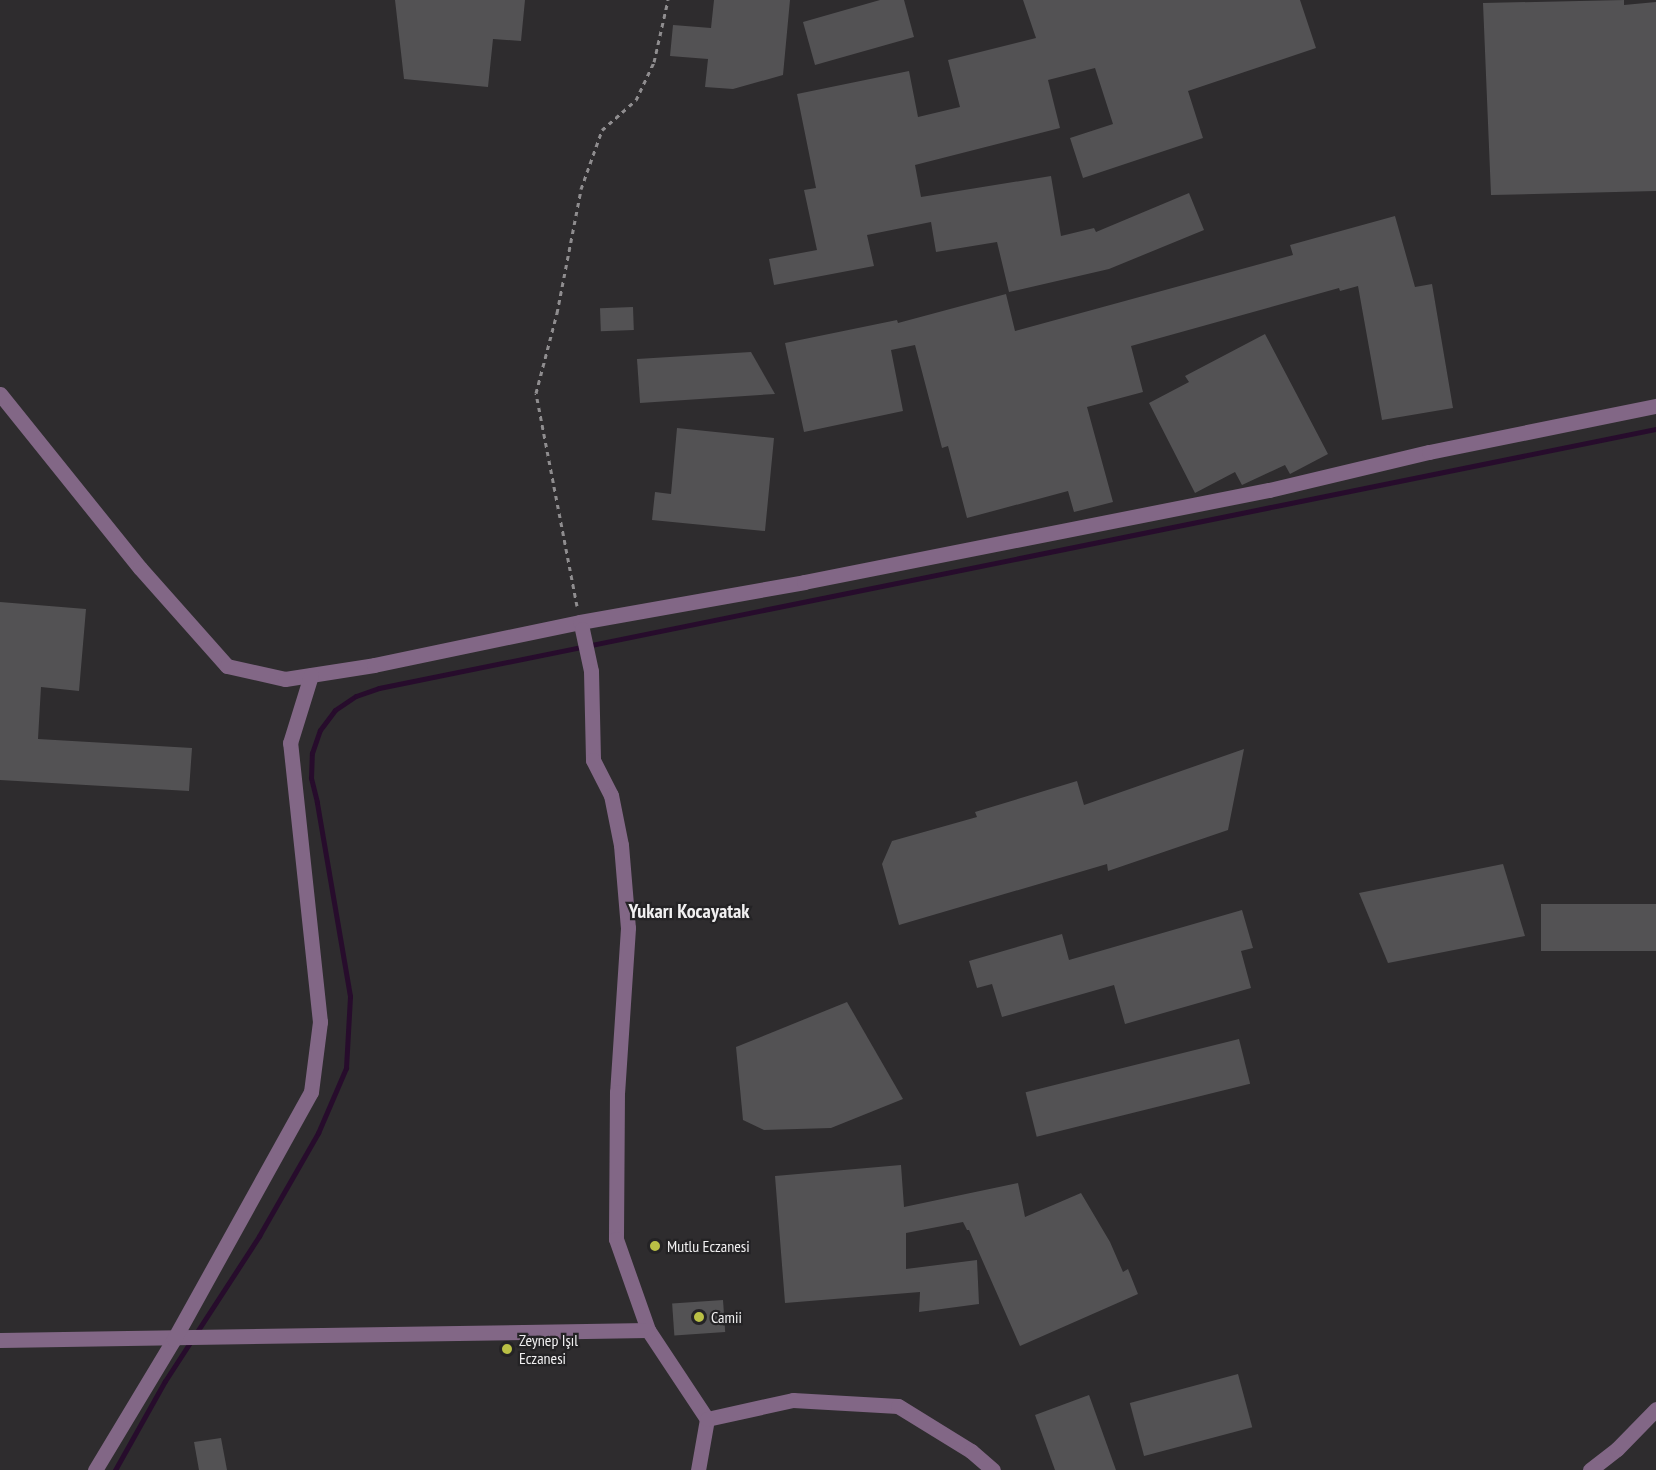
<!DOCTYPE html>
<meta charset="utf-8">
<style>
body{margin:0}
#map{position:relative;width:1656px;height:1470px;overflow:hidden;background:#2e2c2e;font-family:"PT Sans Narrow",sans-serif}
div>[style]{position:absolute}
.stream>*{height:5px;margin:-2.5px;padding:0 2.5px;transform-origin:2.5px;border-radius:2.5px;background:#270c2c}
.building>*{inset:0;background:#535254;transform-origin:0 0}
.path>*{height:3px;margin-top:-1.5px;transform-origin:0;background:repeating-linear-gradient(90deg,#8f8d8f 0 4.5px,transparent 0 9px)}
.minor>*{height:15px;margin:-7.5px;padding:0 7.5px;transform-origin:7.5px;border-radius:7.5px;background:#826786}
.dots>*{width:16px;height:16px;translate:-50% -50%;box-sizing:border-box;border:3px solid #242325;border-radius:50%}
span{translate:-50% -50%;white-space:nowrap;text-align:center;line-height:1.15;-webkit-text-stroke:4.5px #242325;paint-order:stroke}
.poi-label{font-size:16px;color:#f1f0f1}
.left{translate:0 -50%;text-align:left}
.quarter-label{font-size:20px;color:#f1f0f1;font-weight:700}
</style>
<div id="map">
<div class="stream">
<i style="left:115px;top:1470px;width:102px;rotate:-60.7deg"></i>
<i style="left:165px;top:1381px;width:173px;rotate:-57deg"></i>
<i style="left:259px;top:1236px;width:119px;rotate:-60.2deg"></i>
<i style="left:318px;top:1133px;width:71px;rotate:-66.7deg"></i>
<i style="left:346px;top:1068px;width:72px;rotate:-86.8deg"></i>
<i style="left:350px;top:996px;width:197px;rotate:-99.7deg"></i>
<i style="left:317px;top:802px;width:25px;rotate:-104deg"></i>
<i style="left:311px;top:778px;width:25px;rotate:-88deg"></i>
<i style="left:312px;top:753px;width:24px;rotate:-71deg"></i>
<i style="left:320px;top:730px;width:25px;rotate:-53deg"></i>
<i style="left:335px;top:710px;width:25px;rotate:-34deg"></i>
<i style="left:356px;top:696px;width:24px;rotate:-19deg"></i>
<i style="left:379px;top:688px;width:1303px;rotate:-11.47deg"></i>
</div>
<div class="building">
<i style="clip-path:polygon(395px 0,525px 0,521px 41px,493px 39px,488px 87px,404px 79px)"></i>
<i style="clip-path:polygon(714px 0,790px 0,783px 75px,733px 89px,705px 87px,708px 59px,670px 56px,673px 25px,711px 28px)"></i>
<i style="clip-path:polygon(880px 0,904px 0,914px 37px,815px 65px,803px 22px)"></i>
<i style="clip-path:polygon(1023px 0,1300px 0,1316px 48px,1188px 91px,1203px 138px,1083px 178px,1070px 138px,1113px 124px,1095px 68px,1048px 80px,1060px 128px,915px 165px,921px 197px,1051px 176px,1061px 236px,1094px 228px,1096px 232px,1189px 193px,1204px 230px,1109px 269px,1009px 292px,997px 242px,936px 252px,931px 222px,867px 235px,874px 266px,774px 285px,769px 259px,817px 250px,804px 190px,816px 188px,797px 94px,909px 71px,918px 117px,960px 107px,948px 60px,1036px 38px)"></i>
<i style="clip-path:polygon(1624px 0,1624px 5px,1656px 2px,1656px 191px,1491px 195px,1483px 3px)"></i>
<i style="clip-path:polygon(1395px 216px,1415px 287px,1432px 284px,1453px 408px,1382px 420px,1358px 286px,1340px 291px,1339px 288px,1131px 346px,1143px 392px,1087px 407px,1113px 502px,1074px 512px,1068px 491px,967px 518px,948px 446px,942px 448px,915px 345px,891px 350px,903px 411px,804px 432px,785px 343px,897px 320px,898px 323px,1006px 294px,1015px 331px,1293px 255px,1290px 245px)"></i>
<i style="left:633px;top:307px;width:23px;height:33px;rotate:88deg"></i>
<i style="clip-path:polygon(1265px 334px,1328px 454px,1290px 474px,1285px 465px,1242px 485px,1235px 472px,1195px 493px,1149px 403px,1189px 382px,1185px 376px)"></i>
<i style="clip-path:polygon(751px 352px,775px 394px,640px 403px,637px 359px)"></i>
<i style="clip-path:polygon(677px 428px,774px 438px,765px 531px,652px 520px,655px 492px,671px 494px)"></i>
<i style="clip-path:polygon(0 602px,86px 609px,79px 691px,41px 687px,38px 739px,192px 748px,189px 791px,0 780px)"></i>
<i style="clip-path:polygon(1244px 749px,1228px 830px,1108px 871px,1107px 864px,899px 925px,882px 864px,892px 841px,977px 817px,975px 812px,1077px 781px,1084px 805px)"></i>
<i style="clip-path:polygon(1503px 864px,1525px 936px,1388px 963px,1359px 893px)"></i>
<i style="left:1656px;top:904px;width:47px;height:115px;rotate:90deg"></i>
<i style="clip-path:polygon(1242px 910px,1253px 948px,1241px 951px,1251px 988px,1125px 1024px,1114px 985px,1002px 1017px,992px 984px,977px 988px,969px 961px,1062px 934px,1069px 960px)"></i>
<i style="clip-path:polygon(847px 1002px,903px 1099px,831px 1128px,764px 1130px,743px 1120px,736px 1047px)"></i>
<i style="left:1239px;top:1039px;width:46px;height:220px;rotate:76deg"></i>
<i style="clip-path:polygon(901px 1165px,904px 1207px,1018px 1183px,1025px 1217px,1081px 1193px,1110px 1242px,1123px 1272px,1128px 1269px,1138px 1294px,1020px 1346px,969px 1230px,967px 1230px,963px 1222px,906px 1233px,906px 1269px,977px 1260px,979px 1304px,919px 1312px,920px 1292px,785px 1303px,775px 1176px)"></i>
<i style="left:723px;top:1300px;width:32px;height:51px;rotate:86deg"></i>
<i style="left:1238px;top:1374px;width:55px;height:112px;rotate:75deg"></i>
<i style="clip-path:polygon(1089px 1395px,1116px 1470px,1055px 1470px,1035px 1415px)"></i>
<i style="clip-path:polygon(221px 1438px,227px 1470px,199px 1470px,194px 1442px)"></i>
</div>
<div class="path">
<i style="left:577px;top:606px;width:217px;rotate:-100.9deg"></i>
<i style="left:536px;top:393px;width:83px;rotate:-75.3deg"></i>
<i style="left:557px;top:313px;width:126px;rotate:-79deg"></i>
<i style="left:581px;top:189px;width:63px;rotate:-70.4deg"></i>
<i style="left:602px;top:130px;width:45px;rotate:-41.4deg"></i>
<i style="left:636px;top:100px;width:42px;rotate:-64.7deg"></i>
<i style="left:654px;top:62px;width:64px;rotate:-77.3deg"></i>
</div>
<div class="minor">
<i style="left:0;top:394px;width:223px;rotate:51.2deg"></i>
<i style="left:140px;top:568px;width:131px;rotate:48.4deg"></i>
<i style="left:227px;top:666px;width:59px;rotate:12.6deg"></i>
<i style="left:285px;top:679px;width:90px;rotate:-8.9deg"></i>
<i style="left:374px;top:665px;width:210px;rotate:-11.8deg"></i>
<i style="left:580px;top:622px;width:228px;rotate:-10.1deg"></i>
<i style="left:804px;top:582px;width:474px;rotate:-11.2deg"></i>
<i style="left:1269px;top:490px;width:164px;rotate:-13.4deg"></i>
<i style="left:1429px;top:452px;width:232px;rotate:-11.5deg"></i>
<i style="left:582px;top:629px;width:43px;rotate:77.9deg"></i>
<i style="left:591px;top:671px;width:89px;rotate:88.7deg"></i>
<i style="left:593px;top:760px;width:39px;rotate:63deg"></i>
<i style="left:611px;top:795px;width:51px;rotate:78.7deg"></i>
<i style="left:621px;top:845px;width:83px;rotate:85.2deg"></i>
<i style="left:628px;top:928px;width:164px;rotate:93.8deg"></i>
<i style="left:617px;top:1092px;width:147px;rotate:90.4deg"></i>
<i style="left:616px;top:1239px;width:96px;rotate:70.6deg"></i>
<i style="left:648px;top:1330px;width:107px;rotate:56.5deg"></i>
<i style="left:707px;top:1419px;width:52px;rotate:100deg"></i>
<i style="left:0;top:1340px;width:648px;rotate:-0.88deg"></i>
<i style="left:707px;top:1419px;width:88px;rotate:-12.5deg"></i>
<i style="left:793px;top:1400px;width:105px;rotate:3.3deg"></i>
<i style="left:898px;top:1406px;width:86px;rotate:31.7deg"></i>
<i style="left:971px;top:1451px;width:29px;rotate:41deg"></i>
<i style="left:95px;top:1470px;width:153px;rotate:-58.9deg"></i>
<i style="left:174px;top:1339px;width:282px;rotate:-61deg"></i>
<i style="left:311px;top:1092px;width:71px;rotate:-82.7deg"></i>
<i style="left:320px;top:1022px;width:281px;rotate:-96.1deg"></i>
<i style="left:290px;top:743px;width:71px;rotate:-72.8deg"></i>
<i style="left:1590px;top:1470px;width:34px;rotate:-38deg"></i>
<i style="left:1617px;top:1449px;width:56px;rotate:-45.7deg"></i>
</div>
<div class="dots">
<i style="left:655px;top:1246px;background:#bac045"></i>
<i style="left:699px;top:1317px;background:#bac045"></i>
<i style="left:507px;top:1349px;background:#bac045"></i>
</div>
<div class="poi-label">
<span class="left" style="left:667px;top:1246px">Mutlu Eczanesi</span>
<span class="left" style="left:711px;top:1317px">Camii</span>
<span class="left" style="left:519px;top:1349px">Zeynep Işıl<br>Eczanesi</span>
</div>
<div class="quarter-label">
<span style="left:689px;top:911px">Yukarı Kocayatak</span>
</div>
</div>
